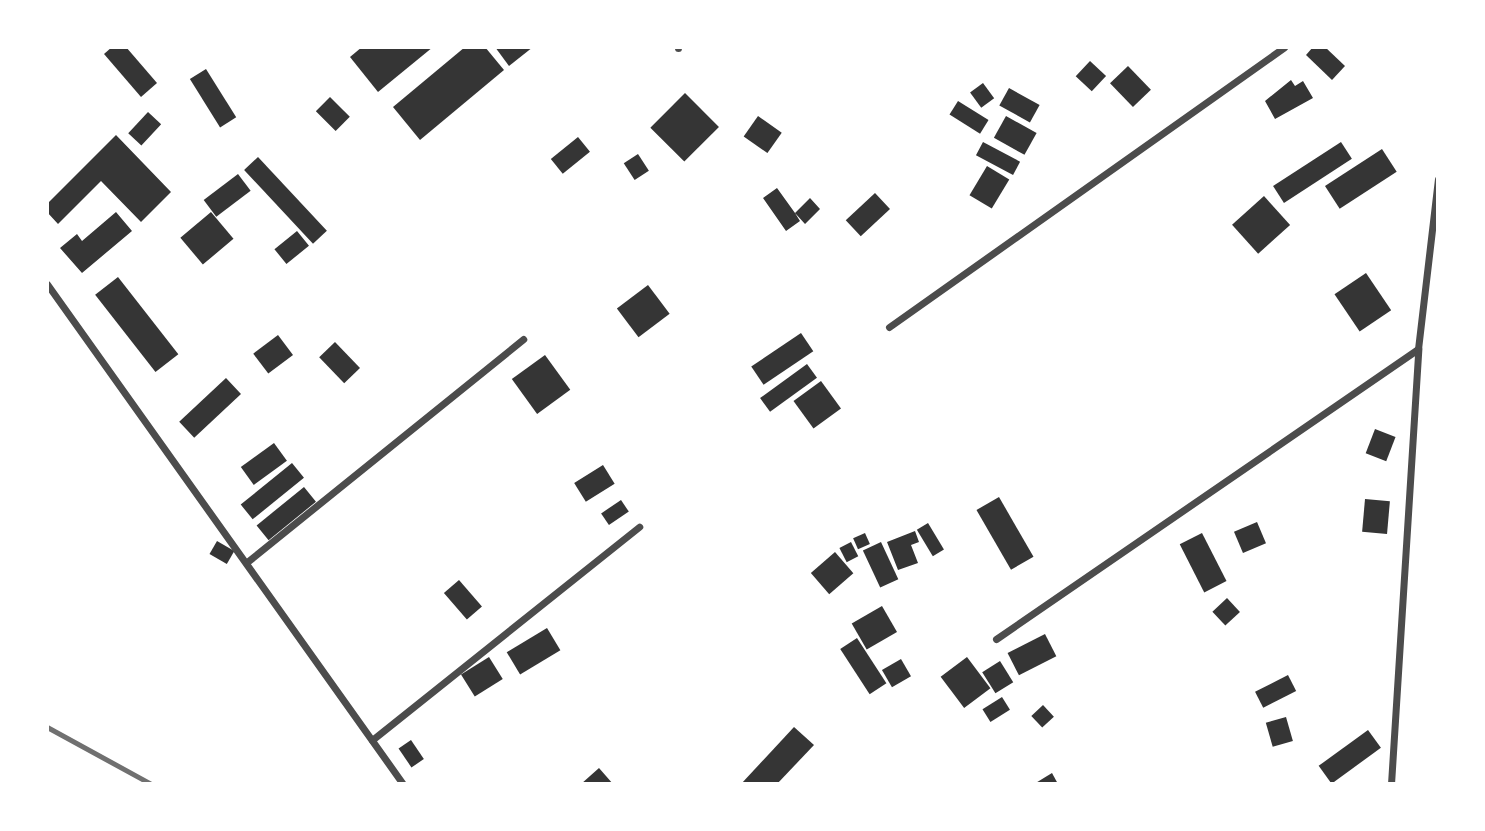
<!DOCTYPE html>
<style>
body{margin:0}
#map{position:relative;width:1485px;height:831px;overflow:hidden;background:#fff;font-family:Quicksand,sans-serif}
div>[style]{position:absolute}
.building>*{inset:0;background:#353535;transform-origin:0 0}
.minor>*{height:7px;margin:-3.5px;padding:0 3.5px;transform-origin:3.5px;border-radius:3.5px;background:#4c4c4c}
.rail>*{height:5px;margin:-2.5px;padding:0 2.5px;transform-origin:2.5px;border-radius:2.5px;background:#707070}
span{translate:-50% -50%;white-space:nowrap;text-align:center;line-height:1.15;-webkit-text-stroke:7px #fff;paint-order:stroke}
.frame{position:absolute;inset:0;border:49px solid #fff;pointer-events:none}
</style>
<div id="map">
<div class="building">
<i style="clip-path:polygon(112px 47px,126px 47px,157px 83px,141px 97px,104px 54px)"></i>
<i style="clip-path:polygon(362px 47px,433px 47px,378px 92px,350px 57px)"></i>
<i style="clip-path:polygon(465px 47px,485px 47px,504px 70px,420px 140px,393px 107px)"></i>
<i style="clip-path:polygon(495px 47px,533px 47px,509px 66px)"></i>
<i style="clip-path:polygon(1313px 47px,1325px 47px,1345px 66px,1332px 80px,1306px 55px)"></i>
<i style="left:1090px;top:61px;width:22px;height:21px;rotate:43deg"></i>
<i style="left:1128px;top:66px;width:33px;height:25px;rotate:46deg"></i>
<i style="left:206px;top:69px;width:57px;height:19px;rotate:58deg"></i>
<i style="clip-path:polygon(1291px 80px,1295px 86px,1303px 81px,1313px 98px,1275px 119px,1265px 101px)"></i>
<i style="left:983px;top:83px;width:19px;height:16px;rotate:54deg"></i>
<i style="left:1009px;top:88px;width:35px;height:20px;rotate:29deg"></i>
<i style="left:685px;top:93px;width:48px;height:49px;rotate:45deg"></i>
<i style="left:330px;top:97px;width:28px;height:20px;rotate:45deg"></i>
<i style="left:958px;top:101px;width:36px;height:16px;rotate:32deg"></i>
<i style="left:148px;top:112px;width:18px;height:29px;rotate:43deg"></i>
<i style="left:758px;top:116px;width:29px;height:25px;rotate:35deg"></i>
<i style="left:1006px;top:116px;width:35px;height:25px;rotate:29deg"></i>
<i style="clip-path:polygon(116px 135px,171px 192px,141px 222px,101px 181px,58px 224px,47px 212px,47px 204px)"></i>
<i style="left:578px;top:137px;width:19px;height:35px;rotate:51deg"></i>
<i style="left:983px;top:142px;width:42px;height:15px;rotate:28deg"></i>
<i style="left:1341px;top:142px;width:20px;height:81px;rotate:57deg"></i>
<i style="left:1382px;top:149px;width:27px;height:68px;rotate:57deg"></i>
<i style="left:638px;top:154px;width:20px;height:17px;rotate:57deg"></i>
<i style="left:258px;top:157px;width:101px;height:19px;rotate:47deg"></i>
<i style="left:987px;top:166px;width:26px;height:34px;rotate:31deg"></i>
<i style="left:238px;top:174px;width:21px;height:43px;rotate:53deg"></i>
<i style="clip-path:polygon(777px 188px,795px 213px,810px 198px,820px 209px,805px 224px,795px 213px,800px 221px,786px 231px,763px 198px)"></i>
<i style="left:875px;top:193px;width:22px;height:40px;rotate:47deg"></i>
<i style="left:1264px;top:196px;width:39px;height:43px;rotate:48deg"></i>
<i style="clip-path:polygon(116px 212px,132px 231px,82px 273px,60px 248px,77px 234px,82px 241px)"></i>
<i style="left:211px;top:212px;width:35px;height:40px;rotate:50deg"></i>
<i style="left:297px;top:231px;width:19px;height:29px;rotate:51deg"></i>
<i style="left:1366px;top:273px;width:45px;height:38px;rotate:56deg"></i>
<i style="left:118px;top:277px;width:98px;height:29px;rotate:52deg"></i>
<i style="left:648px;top:285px;width:36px;height:39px;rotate:53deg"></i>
<i style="left:801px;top:333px;width:22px;height:60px;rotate:56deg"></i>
<i style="left:278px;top:335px;width:25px;height:31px;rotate:53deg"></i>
<i style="left:335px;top:342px;width:36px;height:22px;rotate:46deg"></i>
<i style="left:545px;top:355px;width:43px;height:41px;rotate:54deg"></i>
<i style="left:807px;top:364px;width:17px;height:58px;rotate:54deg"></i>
<i style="left:226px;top:378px;width:22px;height:64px;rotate:47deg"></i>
<i style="left:821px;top:381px;width:34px;height:34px;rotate:54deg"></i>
<i style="left:1375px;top:429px;width:22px;height:26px;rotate:21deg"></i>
<i style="left:274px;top:443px;width:22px;height:41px;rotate:54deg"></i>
<i style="left:292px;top:463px;width:19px;height:66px;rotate:51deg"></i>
<i style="left:603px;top:465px;width:22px;height:34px;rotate:58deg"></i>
<i style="left:304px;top:487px;width:19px;height:61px;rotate:51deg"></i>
<i style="left:999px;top:497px;width:69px;height:26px;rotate:60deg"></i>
<i style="left:1365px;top:499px;width:25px;height:33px;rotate:5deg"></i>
<i style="left:621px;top:500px;width:14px;height:24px;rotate:56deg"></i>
<i style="left:1257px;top:522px;width:23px;height:25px;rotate:67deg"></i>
<i style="left:928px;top:523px;width:31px;height:13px;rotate:59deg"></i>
<i style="clip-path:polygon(915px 531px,919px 542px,911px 545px,918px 563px,898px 570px,887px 542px)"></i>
<i style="left:865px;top:533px;width:12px;height:13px;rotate:66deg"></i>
<i style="left:1202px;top:533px;width:54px;height:25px;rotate:63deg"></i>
<i style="left:217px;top:541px;width:20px;height:15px;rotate:30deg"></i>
<i style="left:851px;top:542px;width:16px;height:13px;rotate:63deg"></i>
<i style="left:881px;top:542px;width:41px;height:20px;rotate:65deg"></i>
<i style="left:835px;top:552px;width:28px;height:32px;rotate:49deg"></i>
<i style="left:459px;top:580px;width:35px;height:20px;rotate:49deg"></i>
<i style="left:1227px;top:598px;width:19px;height:20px;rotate:47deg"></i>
<i style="left:882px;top:606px;width:30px;height:35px;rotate:60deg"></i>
<i style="left:547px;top:628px;width:26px;height:47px;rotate:59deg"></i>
<i style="left:1045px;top:634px;width:25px;height:42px;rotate:63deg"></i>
<i style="left:857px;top:638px;width:54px;height:20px;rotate:57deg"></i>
<i style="left:489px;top:657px;width:26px;height:33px;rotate:58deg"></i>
<i style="left:967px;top:657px;width:39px;height:33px;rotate:53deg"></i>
<i style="left:901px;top:659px;width:20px;height:22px;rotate:60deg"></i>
<i style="left:1000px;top:661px;width:25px;height:21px;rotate:58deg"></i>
<i style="left:1288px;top:675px;width:18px;height:37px;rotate:63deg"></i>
<i style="left:1002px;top:697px;width:15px;height:23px;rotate:58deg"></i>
<i style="left:1043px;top:705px;width:16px;height:16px;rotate:47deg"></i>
<i style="left:1286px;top:717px;width:25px;height:21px;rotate:74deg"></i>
<i style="clip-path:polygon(794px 727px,814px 745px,777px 784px,741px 784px)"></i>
<i style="left:1368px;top:730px;width:22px;height:61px;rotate:54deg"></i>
<i style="left:411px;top:740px;width:23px;height:15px;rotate:56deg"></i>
<i style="clip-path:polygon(599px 768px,613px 784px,581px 784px)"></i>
<i style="clip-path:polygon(1052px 773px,1058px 784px,1034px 784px)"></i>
</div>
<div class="minor">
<i style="left:678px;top:48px;width:1px;rotate:-90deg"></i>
<i style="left:47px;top:284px;width:614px;rotate:54.55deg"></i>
<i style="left:889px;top:327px;width:484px;rotate:-35.3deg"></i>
<i style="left:247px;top:562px;width:355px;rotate:-38.9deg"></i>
<i style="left:996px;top:639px;width:512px;rotate:-34.5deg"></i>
<i style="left:372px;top:740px;width:342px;rotate:-38.6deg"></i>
<i style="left:1391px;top:784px;width:436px;rotate:-86.4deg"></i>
<i style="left:1418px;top:349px;width:171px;rotate:-83.3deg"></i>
</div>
<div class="rail">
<i style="left:47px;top:727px;width:119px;rotate:28.7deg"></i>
</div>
<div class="frame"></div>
</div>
